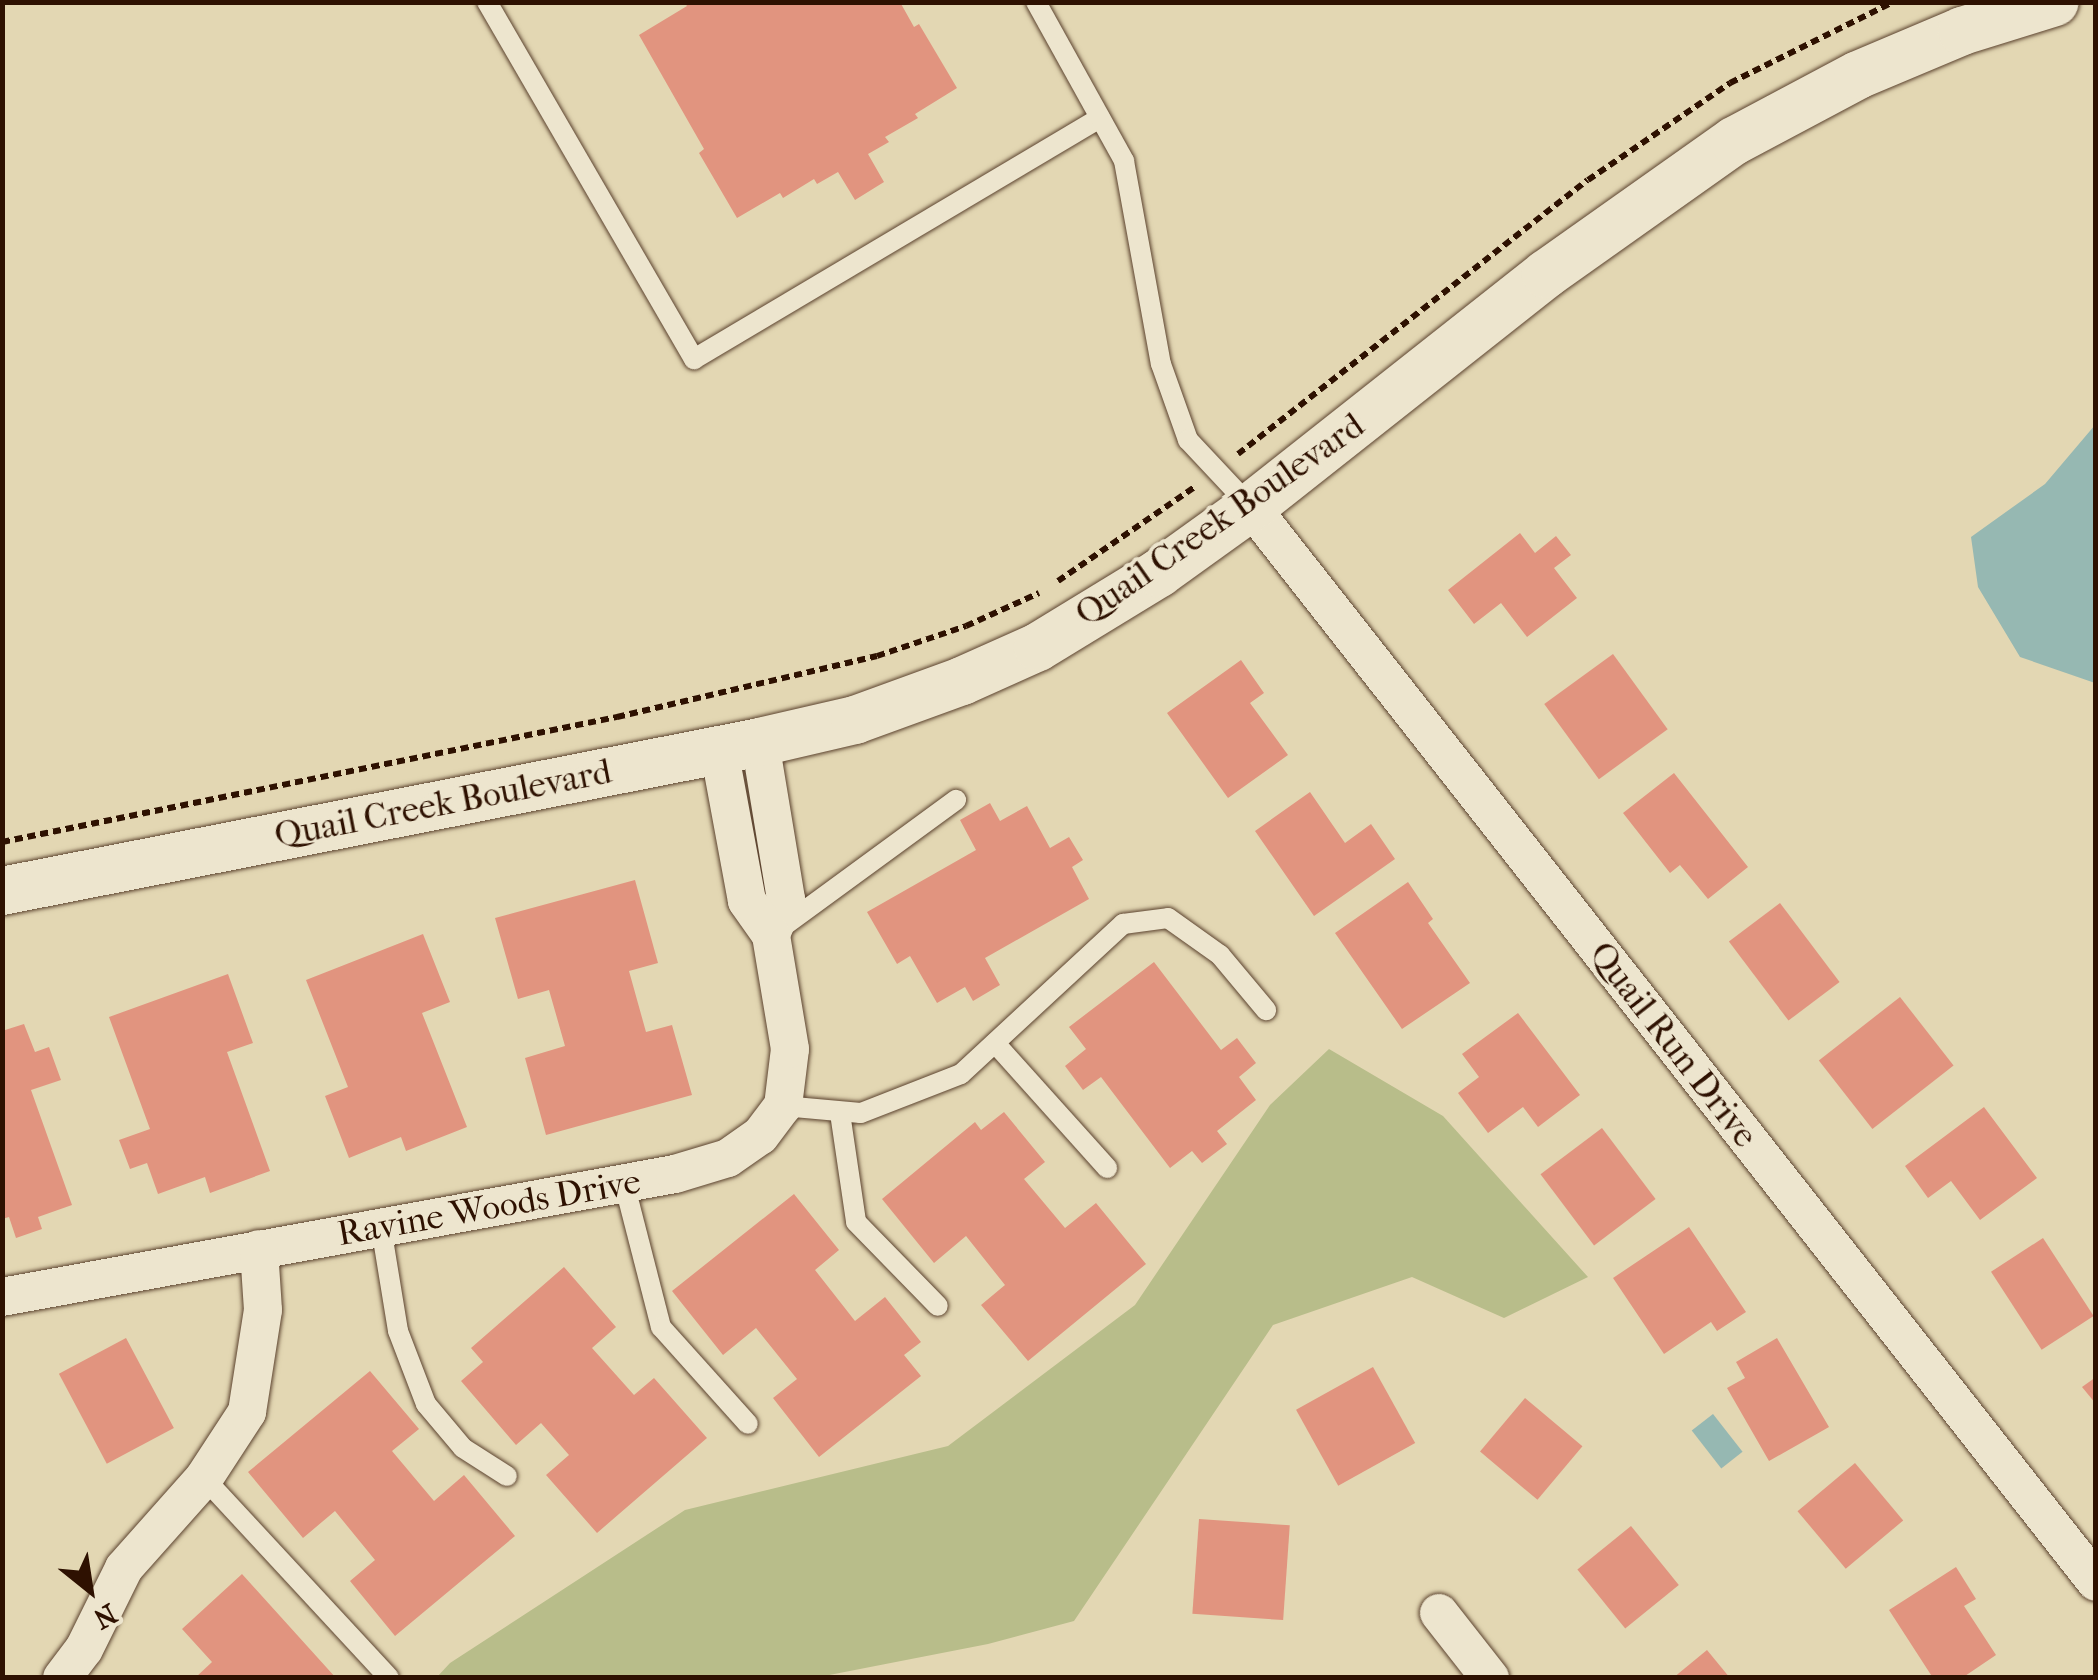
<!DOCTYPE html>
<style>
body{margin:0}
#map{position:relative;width:2098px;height:1680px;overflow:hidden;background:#e3d7b3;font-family:"IM FELL French Canon",serif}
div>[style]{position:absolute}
.green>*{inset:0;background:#b8bd8a}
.water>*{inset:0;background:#96b8b2;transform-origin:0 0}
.building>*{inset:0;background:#e1947f;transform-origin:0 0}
.path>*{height:6px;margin-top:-3px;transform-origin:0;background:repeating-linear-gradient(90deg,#2e1101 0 8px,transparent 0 13px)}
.roads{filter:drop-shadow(0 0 2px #5b422e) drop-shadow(0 0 2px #5b422e)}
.service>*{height:20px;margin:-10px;padding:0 10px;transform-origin:10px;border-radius:10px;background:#ede5ce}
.minor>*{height:38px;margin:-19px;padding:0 19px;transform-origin:19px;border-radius:19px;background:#ede5ce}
.tertiary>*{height:48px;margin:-24px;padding:0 24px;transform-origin:24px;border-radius:24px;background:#ede5ce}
span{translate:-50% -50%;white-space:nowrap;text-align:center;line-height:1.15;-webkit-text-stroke:8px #ede5ce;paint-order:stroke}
.street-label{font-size:35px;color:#2e1101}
.frame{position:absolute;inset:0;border:5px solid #2e1101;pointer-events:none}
.north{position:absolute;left:40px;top:1540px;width:100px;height:100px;-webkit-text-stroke:8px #ede5ce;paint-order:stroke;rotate:150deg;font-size:28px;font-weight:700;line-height:40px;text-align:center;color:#2e1101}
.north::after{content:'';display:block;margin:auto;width:35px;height:45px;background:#2e1101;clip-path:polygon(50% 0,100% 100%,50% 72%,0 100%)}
</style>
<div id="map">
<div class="green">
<i style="clip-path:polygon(1329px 1049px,1443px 1116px,1588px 1277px,1504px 1318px,1412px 1277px,1273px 1325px,1074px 1621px,988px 1644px,819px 1677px,437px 1677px,450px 1663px,685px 1510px,948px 1446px,1135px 1305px,1270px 1105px)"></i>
</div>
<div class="water">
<i style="clip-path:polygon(2095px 425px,2095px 683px,2020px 657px,1978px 587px,1971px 537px,2045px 484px)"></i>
<i style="left:1713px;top:1414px;width:48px;height:27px;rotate:52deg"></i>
</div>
<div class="building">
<i style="clip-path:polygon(684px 2px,900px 2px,914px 27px,919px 24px,957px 88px,915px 114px,918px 118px,885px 137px,889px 142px,868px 154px,884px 182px,855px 200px,838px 172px,817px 184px,814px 179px,783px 198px,780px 193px,737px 218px,699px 153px,704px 149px,639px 35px,687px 6px)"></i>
<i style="clip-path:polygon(1520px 533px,1535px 553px,1556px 536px,1571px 555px,1554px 568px,1577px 598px,1527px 637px,1501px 603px,1474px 624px,1448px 590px)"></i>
<i style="left:1613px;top:654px;width:93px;height:85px;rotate:54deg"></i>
<i style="clip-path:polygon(1241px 660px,1264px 693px,1250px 703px,1288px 755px,1228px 798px,1167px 713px)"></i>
<i style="clip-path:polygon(1674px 773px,1748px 867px,1708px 899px,1680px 865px,1670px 873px,1623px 813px)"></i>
<i style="clip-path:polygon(1310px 792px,1345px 843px,1371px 824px,1395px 859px,1314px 916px,1255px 831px)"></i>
<i style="clip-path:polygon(990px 803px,1000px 821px,1027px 806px,1050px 848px,1069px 837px,1083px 860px,1072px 867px,1089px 899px,985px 958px,1000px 985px,973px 1001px,965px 987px,937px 1003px,910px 956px,897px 964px,867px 912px,976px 850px,960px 820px)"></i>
<i style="clip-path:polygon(635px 880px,658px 963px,629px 971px,646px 1032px,672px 1025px,692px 1095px,546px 1135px,525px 1058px,565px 1046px,549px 990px,518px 999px,495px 918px)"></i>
<i style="clip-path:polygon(1408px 882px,1433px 919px,1428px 923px,1470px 983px,1402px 1029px,1335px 933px)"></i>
<i style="left:1780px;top:903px;width:99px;height:64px;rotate:53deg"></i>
<i style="clip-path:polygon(423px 934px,450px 1002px,422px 1013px,467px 1127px,406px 1151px,401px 1137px,349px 1158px,325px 1096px,348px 1087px,306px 980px)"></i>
<i style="clip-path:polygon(1154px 962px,1221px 1050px,1237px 1038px,1256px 1063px,1239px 1077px,1256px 1100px,1217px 1131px,1227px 1144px,1202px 1163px,1192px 1151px,1170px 1168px,1101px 1077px,1083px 1090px,1065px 1066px,1086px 1049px,1069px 1027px)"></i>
<i style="clip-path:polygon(228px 974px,253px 1043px,227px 1052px,270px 1171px,210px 1193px,205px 1177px,158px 1194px,147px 1163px,130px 1169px,119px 1140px,150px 1129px,109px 1017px)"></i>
<i style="left:1900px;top:997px;width:87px;height:103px;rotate:52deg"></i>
<i style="clip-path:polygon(1518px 1013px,1580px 1095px,1538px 1127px,1523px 1107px,1488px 1133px,1458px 1093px,1479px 1077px,1462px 1054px)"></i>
<i style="clip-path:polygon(24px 1024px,35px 1052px,49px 1047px,61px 1080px,31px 1090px,72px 1205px,38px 1217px,42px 1229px,16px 1238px,9px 1217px,2px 1219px,2px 1031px)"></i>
<i style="clip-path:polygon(1984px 1107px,2037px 1178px,1980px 1220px,1951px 1181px,1928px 1198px,1905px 1166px)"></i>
<i style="clip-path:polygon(1004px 1112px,1045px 1162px,1024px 1179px,1065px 1228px,1096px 1203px,1146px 1264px,1028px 1361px,981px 1305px,1005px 1285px,966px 1236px,934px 1263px,882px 1199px,975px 1122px,981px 1130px)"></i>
<i style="left:1602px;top:1128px;width:89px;height:77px;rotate:53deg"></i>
<i style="clip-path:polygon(794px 1194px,839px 1250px,815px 1270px,855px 1321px,885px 1297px,921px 1342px,904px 1355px,921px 1376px,819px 1457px,773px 1398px,797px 1379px,756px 1328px,723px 1355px,672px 1291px)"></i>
<i style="clip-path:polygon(1689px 1227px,1746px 1312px,1717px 1331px,1711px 1322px,1664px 1354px,1613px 1278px)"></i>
<i style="left:2043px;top:1238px;width:93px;height:62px;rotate:57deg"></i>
<i style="clip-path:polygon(564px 1267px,616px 1327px,592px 1348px,634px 1395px,654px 1378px,707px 1438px,597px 1533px,546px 1475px,569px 1455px,541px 1423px,516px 1445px,461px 1381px,483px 1362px,471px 1348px)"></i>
<i style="left:126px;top:1338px;width:102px;height:76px;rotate:62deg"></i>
<i style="clip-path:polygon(1777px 1338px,1829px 1427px,1769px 1461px,1727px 1388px,1745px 1378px,1736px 1362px)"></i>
<i style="left:1373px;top:1367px;width:87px;height:88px;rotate:61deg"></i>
<i style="clip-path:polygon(370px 1371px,419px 1429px,392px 1451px,434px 1501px,464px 1475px,515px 1536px,395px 1636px,350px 1581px,375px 1560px,335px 1511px,303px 1538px,248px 1472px)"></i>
<i style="clip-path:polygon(2096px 1377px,2096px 1404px,2082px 1387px)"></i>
<i style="left:1525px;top:1398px;width:75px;height:70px;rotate:40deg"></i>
<i style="left:1855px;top:1463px;width:75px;height:75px;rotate:50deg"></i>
<i style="left:1199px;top:1519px;width:91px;height:95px;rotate:4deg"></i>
<i style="left:1631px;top:1526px;width:76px;height:69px;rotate:51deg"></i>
<i style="clip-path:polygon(1956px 1567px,1976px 1599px,1964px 1606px,1996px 1655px,1962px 1678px,1933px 1678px,1889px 1610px)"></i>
<i style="clip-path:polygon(242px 1574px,336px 1678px,195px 1678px,212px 1662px,182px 1629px)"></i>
<i style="clip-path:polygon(1707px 1650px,1730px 1678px,1673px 1678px)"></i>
</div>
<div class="path">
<i style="left:1238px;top:454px;width:444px;rotate:-38.1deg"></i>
<i style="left:1588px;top:180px;width:172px;rotate:-34.3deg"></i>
<i style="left:1730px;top:83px;width:182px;rotate:-26.4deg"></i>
<i style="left:1058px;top:581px;width:168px;rotate:-34.5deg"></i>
<i style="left:2px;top:842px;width:628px;rotate:-11.49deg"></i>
<i style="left:617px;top:717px;width:267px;rotate:-13.2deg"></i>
<i style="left:877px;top:656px;width:94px;rotate:-18.6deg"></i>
<i style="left:966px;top:626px;width:80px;rotate:-24.3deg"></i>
</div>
<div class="roads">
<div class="service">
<i style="left:487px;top:2px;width:413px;rotate:59.9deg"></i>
<i style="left:694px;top:359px;width:472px;rotate:-30.7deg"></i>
<i style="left:1036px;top:2px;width:182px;rotate:61deg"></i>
<i style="left:1124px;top:161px;width:206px;rotate:79.7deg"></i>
<i style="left:1161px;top:364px;width:81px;rotate:70.4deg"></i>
<i style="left:1188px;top:440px;width:92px;rotate:46.8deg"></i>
<i style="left:781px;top:928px;width:217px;rotate:-36.2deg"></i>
<i style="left:995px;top:1043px;width:168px;rotate:48.1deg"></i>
<i style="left:783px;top:1106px;width:78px;rotate:5.1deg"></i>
<i style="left:861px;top:1113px;width:107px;rotate:-21.3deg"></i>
<i style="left:961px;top:1074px;width:221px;rotate:-42.8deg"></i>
<i style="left:1123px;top:924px;width:45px;rotate:-7.6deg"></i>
<i style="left:1168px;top:918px;width:64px;rotate:35.4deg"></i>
<i style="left:1220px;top:955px;width:72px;rotate:50.1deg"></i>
<i style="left:840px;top:1113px;width:110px;rotate:81.6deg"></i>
<i style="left:856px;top:1222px;width:117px;rotate:45.7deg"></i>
<i style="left:624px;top:1183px;width:149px;rotate:75.6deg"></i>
<i style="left:661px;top:1327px;width:130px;rotate:48.1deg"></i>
<i style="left:381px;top:1227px;width:105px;rotate:80.7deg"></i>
<i style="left:398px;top:1331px;width:78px;rotate:69deg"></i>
<i style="left:426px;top:1404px;width:57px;rotate:49.9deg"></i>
<i style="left:463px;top:1448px;width:52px;rotate:32.5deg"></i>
<i style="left:204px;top:1478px;width:272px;rotate:47.2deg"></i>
</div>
<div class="minor">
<i style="left:1251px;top:507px;width:1367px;rotate:51.83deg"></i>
<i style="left:760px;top:742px;width:159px;rotate:80.6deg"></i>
<i style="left:786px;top:899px;width:39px;rotate:113deg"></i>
<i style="left:2px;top:1297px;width:684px;rotate:-10.36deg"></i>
<i style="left:675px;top:1174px;width:55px;rotate:-16.8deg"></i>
<i style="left:728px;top:1158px;width:39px;rotate:-35deg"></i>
<i style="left:760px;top:1136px;width:38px;rotate:-53deg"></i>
<i style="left:783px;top:1106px;width:57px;rotate:-83deg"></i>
<i style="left:790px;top:1049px;width:116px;rotate:-99.5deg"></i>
<i style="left:771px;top:935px;width:42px;rotate:-125.2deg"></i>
<i style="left:747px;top:901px;width:154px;rotate:-100.5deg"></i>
<i style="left:1439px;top:1613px;width:83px;rotate:51.9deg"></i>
<i style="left:62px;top:1678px;width:36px;rotate:-53deg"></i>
<i style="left:84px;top:1649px;width:90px;rotate:-63.7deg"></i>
<i style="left:124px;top:1568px;width:120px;rotate:-48.4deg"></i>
<i style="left:204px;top:1478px;width:79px;rotate:-56.9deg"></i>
<i style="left:247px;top:1412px;width:103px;rotate:-81.1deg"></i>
<i style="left:263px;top:1310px;width:61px;rotate:-93.8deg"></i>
</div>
<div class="tertiary">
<i style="left:2px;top:891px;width:773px;rotate:-11.12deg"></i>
<i style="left:760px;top:742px;width:98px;rotate:-13deg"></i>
<i style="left:855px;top:720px;width:114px;rotate:-20deg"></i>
<i style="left:962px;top:681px;width:83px;rotate:-24.1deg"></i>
<i style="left:1038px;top:647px;width:142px;rotate:-31.4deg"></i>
<i style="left:1159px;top:573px;width:113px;rotate:-35.7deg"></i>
<i style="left:1251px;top:507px;width:376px;rotate:-38.3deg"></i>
<i style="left:1546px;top:274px;width:230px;rotate:-35.3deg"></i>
<i style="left:1734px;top:141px;width:140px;rotate:-28deg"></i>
<i style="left:1858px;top:75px;width:113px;rotate:-22.9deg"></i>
<i style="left:1962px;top:31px;width:97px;rotate:-17.3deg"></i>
</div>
</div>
<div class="street-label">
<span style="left:1220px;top:520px;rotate:-35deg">Quail Creek Boulevard</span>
<span style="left:443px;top:804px;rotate:-11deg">Quail Creek Boulevard</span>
<span style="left:1673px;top:1045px;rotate:52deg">Quail Run Drive</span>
<span style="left:489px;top:1208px;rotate:-10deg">Ravine Woods Drive</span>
</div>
<div class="frame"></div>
<div class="north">N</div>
</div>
